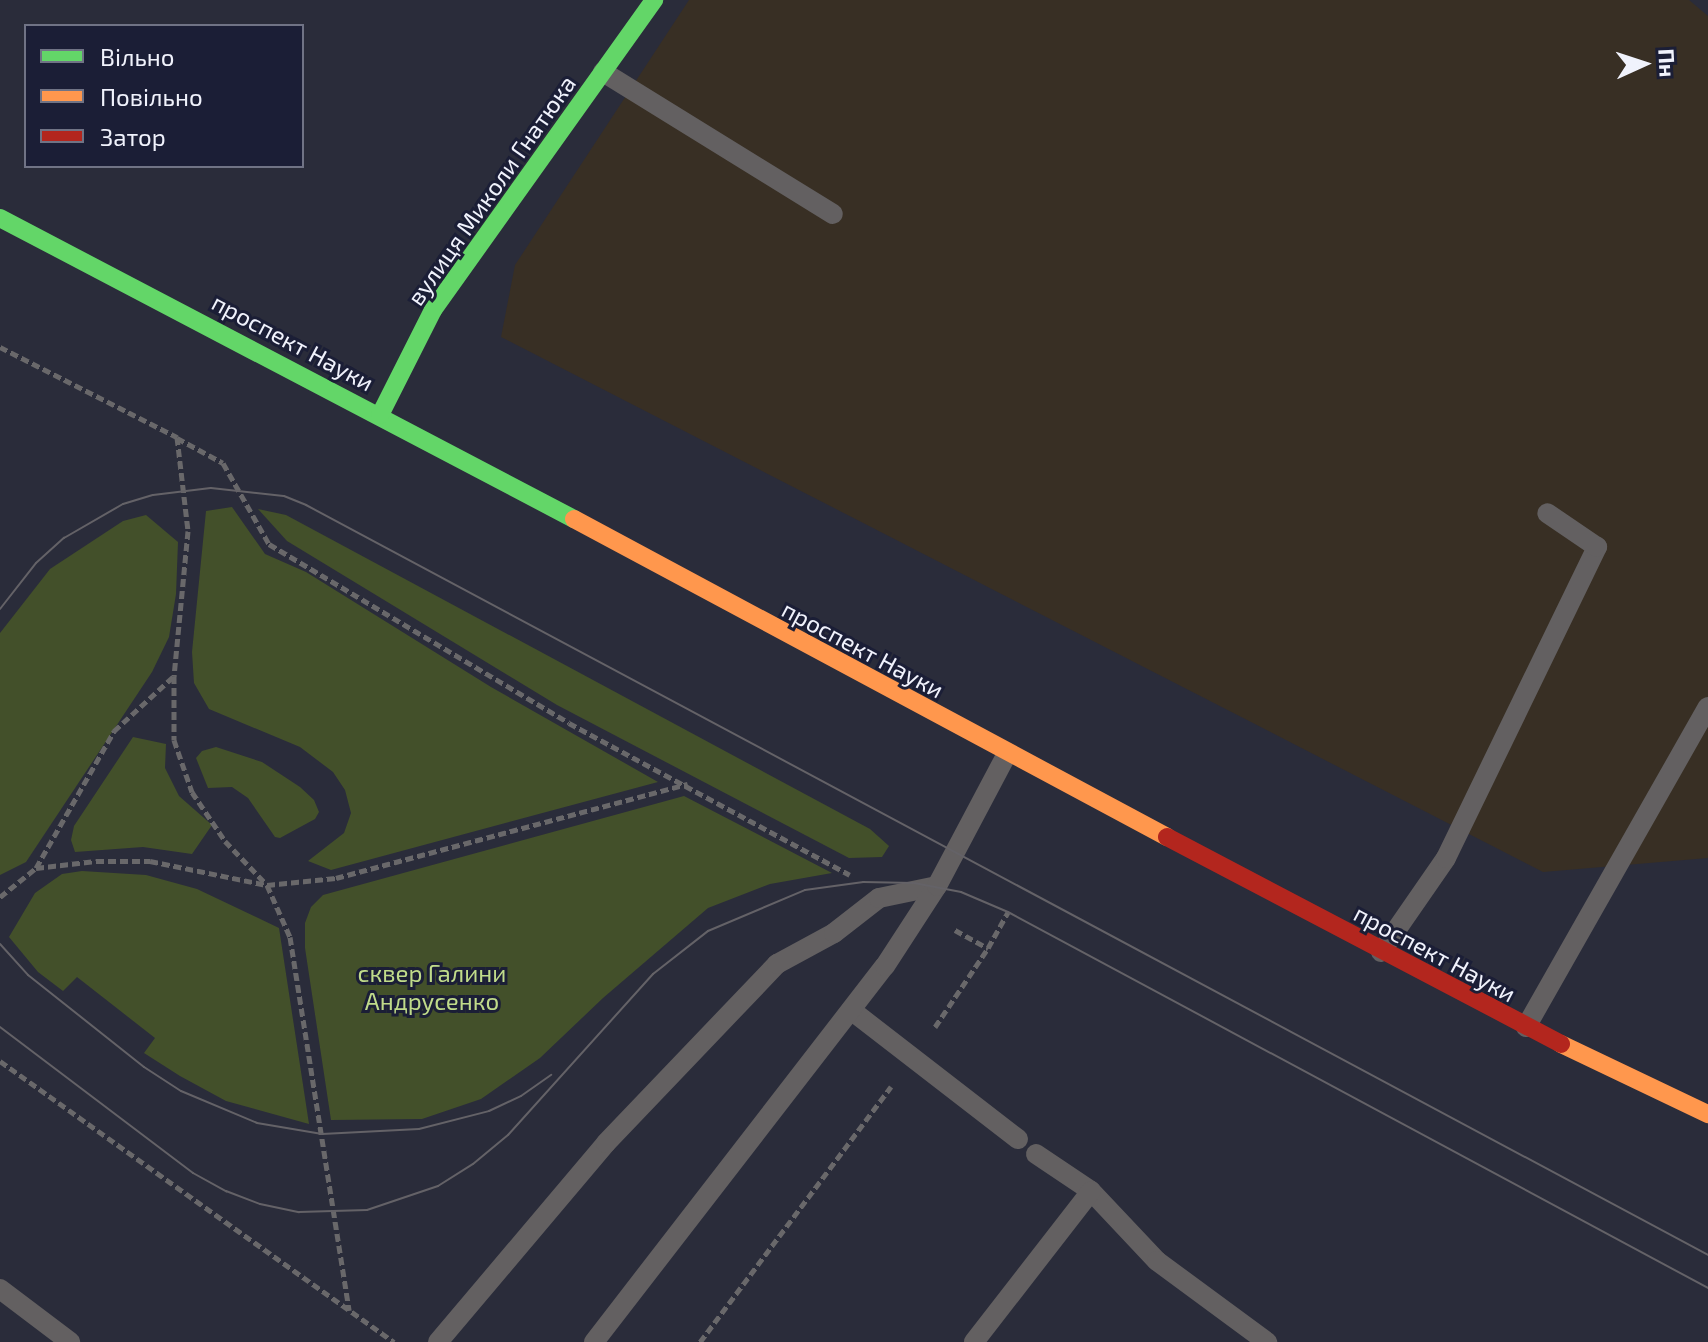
<!DOCTYPE html>
<meta charset="utf-8">
<style>
body{margin:0}
#map{position:relative;width:1708px;height:1342px;overflow:hidden;background:#2a2c3a;font-family:"Exo 2",sans-serif}
div>[style]{position:absolute}
.commercial>*{inset:0;background:#382f24}
.green>*{inset:0;background:#43502a}
.path>*{height:5px;margin-top:-2.5px;transform-origin:0;background:repeating-linear-gradient(90deg,#69686a 0 8px,transparent 0 12px)}
.lane>*{height:20px;margin:-10px;padding:0 10px;transform-origin:10px;border-radius:10px;background:#636061}
.fast>*{height:18px;margin:-9px;padding:0 9px;transform-origin:9px;border-radius:9px;background:#63d668}
.slow>*{height:18px;margin:-9px;padding:0 9px;transform-origin:9px;border-radius:9px;background:#ff974d}
.jam>*{height:18px;margin:-9px;padding:0 9px;transform-origin:9px;border-radius:9px;background:#b3261e}
.tram>*{height:2px;margin:-1px;padding:0 1px;transform-origin:1px;border-radius:1px;background:#646267}
span{translate:-50% -50%;white-space:nowrap;text-align:center;line-height:1.15;-webkit-text-stroke:6px #1b1e36;paint-order:stroke}
.street-label{font-size:24px;color:#f0f2fc}
.park-label{font-size:24px;color:#c0db8a}
.legend{position:absolute;left:24px;top:24px;width:280px;height:144px;box-sizing:border-box;background:#1b1e36;border:2px solid #707385;margin:0;padding:10px 14px;list-style:none;font-size:24px;color:#f0f2fc}
.legend li{display:flex;align-items:center;gap:16px;height:40px}
.legend b{width:40px;border:2px solid #707385}
.north{position:absolute;left:1604px;top:24px;width:80px;height:80px;-webkit-text-stroke:6px #1b1e36;paint-order:stroke;rotate:87deg;font-size:22px;font-weight:700;line-height:32px;text-align:center;color:#f0f2fc}
.north::after{content:'';display:block;margin:auto;width:28px;height:36px;background:#f0f2fc;clip-path:polygon(50% 0,100% 100%,50% 72%,0 100%)}
</style>
<div id="map">
<div class="commercial">
<i style="clip-path:polygon(689px 0,1689px 0,1708px 16px,1708px 858px,1543px 872px,501px 337px,515px 265px)"></i>
</div>
<div class="green">
<i style="clip-path:polygon(232px 507px,265px 554px,306px 572px,491px 687px,658px 782px,331px 870px,308px 861px,344px 833px,351px 813px,345px 790px,333px 772px,300px 747px,209px 709px,194px 683px,192px 652px,206px 511px)"></i>
<i style="clip-path:polygon(258px 509px,286px 515px,870px 829px,889px 846px,882px 857px,849px 858px,557px 705px,287px 541px)"></i>
<i style="clip-path:polygon(146px 515px,178px 542px,176px 594px,169px 637px,152px 672px,26px 862px,0 875px,0 633px,50px 569px,123px 521px)"></i>
<i style="clip-path:polygon(133px 737px,166px 744px,165px 768px,179px 796px,212px 825px,192px 854px,143px 847px,75px 852px,71px 840px,74px 826px)"></i>
<i style="clip-path:polygon(216px 747px,262px 762px,300px 787px,314px 800px,319px 812px,315px 819px,280px 838px,275px 837px,248px 798px,232px 787px,208px 788px,196px 758px,202px 751px)"></i>
<i style="clip-path:polygon(684px 796px,832px 873px,770px 884px,708px 908px,603px 998px,540px 1058px,481px 1099px,422px 1119px,331px 1120px,305px 948px,305px 923px,311px 907px,323px 895px)"></i>
<i style="clip-path:polygon(82px 871px,146px 875px,197px 889px,279px 928px,309px 1124px,226px 1101px,180px 1076px,144px 1053px,155px 1038px,77px 977px,63px 991px,38px 972px,9px 937px,35px 893px,62px 874px)"></i>
</div>
<div class="path">
<i style="left:0;top:347px;width:199px;rotate:27deg"></i>
<i style="left:177px;top:437px;width:95px;rotate:83.3deg"></i>
<i style="left:188px;top:531px;width:146px;rotate:95.5deg"></i>
<i style="left:174px;top:676px;width:64px;rotate:90deg"></i>
<i style="left:174px;top:740px;width:55px;rotate:70.9deg"></i>
<i style="left:192px;top:792px;width:59px;rotate:56deg"></i>
<i style="left:225px;top:841px;width:61px;rotate:46.3deg"></i>
<i style="left:267px;top:885px;width:57px;rotate:66.1deg"></i>
<i style="left:290px;top:937px;width:378px;rotate:81deg"></i>
<i style="left:177px;top:438px;width:52px;rotate:28.5deg"></i>
<i style="left:223px;top:463px;width:93px;rotate:60.4deg"></i>
<i style="left:269px;top:544px;width:349px;rotate:30.8deg"></i>
<i style="left:569px;top:723px;width:319px;rotate:28.4deg"></i>
<i style="left:36px;top:868px;width:60px;rotate:-6.7deg"></i>
<i style="left:96px;top:861px;width:54px"></i>
<i style="left:150px;top:861px;width:119px;rotate:11.6deg"></i>
<i style="left:267px;top:885px;width:69px;rotate:-5.8deg"></i>
<i style="left:336px;top:878px;width:364px;rotate:-15deg"></i>
<i style="left:0;top:897px;width:46px;rotate:-38.9deg"></i>
<i style="left:36px;top:868px;width:158px;rotate:-60.3deg"></i>
<i style="left:114px;top:731px;width:80px;rotate:-42.5deg"></i>
<i style="left:955px;top:930px;width:38px;rotate:29deg"></i>
<i style="left:935px;top:1027px;width:95px;rotate:-56.1deg"></i>
<i style="left:988px;top:948px;width:41px;rotate:-60.9deg"></i>
<i style="left:0;top:1061px;width:484px;rotate:35.5deg"></i>
<i style="left:700px;top:1342px;width:319px;rotate:-53.2deg"></i>
</div>
<div class="lane">
<i style="left:603px;top:72px;width:270px;rotate:31.7deg"></i>
<i style="left:1381px;top:952px;width:114px;rotate:-55.3deg"></i>
<i style="left:1446px;top:858px;width:346px;rotate:-64.1deg"></i>
<i style="left:1597px;top:547px;width:60px;rotate:-145.8deg"></i>
<i style="left:851px;top:1010px;width:211px;rotate:37.7deg"></i>
<i style="left:1526px;top:1027px;width:368px;rotate:-60.4deg"></i>
<i style="left:1036px;top:1154px;width:66px;rotate:33.9deg"></i>
<i style="left:1091px;top:1191px;width:96px;rotate:46.7deg"></i>
<i style="left:1157px;top:1261px;width:137px;rotate:36.4deg"></i>
<i style="left:0;top:1289px;width:88px;rotate:37.1deg"></i>
<i style="left:438px;top:1342px;width:260px;rotate:-49.8deg"></i>
<i style="left:606px;top:1143px;width:248px;rotate:-46.3deg"></i>
<i style="left:777px;top:964px;width:65px;rotate:-28.5deg"></i>
<i style="left:834px;top:933px;width:57px;rotate:-37.9deg"></i>
<i style="left:879px;top:898px;width:59px;rotate:-11.7deg"></i>
<i style="left:594px;top:1342px;width:475px;rotate:-52.3deg"></i>
<i style="left:885px;top:966px;width:95px;rotate:-57deg"></i>
<i style="left:937px;top:886px;width:149px;rotate:-62.1deg"></i>
<i style="left:974px;top:1342px;width:191px;rotate:-52.2deg"></i>
</div>
<div class="fast">
<i style="left:0;top:218px;width:648px;rotate:27.67deg"></i>
<i style="left:380px;top:415px;width:118px;rotate:-63.2deg"></i>
<i style="left:433px;top:310px;width:381px;rotate:-54.5deg"></i>
</div>
<div class="slow">
<i style="left:574px;top:519px;width:673px;rotate:28.2deg"></i>
<i style="left:1561px;top:1044px;width:163px;rotate:25.5deg"></i>
</div>
<div class="jam">
<i style="left:1167px;top:837px;width:445px;rotate:27.7deg"></i>
</div>
<div class="tram">
<i style="left:0;top:609px;width:58px;rotate:-52deg"></i>
<i style="left:36px;top:563px;width:38px;rotate:-42deg"></i>
<i style="left:64px;top:538px;width:68px;rotate:-30deg"></i>
<i style="left:123px;top:504px;width:31px;rotate:-17deg"></i>
<i style="left:153px;top:495px;width:58px;rotate:-6.9deg"></i>
<i style="left:211px;top:488px;width:73px;rotate:6.3deg"></i>
<i style="left:284px;top:496px;width:24px;rotate:22deg"></i>
<i style="left:306px;top:505px;width:1590px;rotate:28.14deg"></i>
<i style="left:0;top:944px;width:42px;rotate:47.9deg"></i>
<i style="left:28px;top:975px;width:148px;rotate:38.4deg"></i>
<i style="left:144px;top:1067px;width:44px;rotate:33deg"></i>
<i style="left:181px;top:1091px;width:82px;rotate:22.8deg"></i>
<i style="left:257px;top:1123px;width:66px;rotate:9.6deg"></i>
<i style="left:322px;top:1134px;width:97px;rotate:-3deg"></i>
<i style="left:419px;top:1129px;width:72px;rotate:-14.4deg"></i>
<i style="left:489px;top:1111px;width:35px;rotate:-25deg"></i>
<i style="left:521px;top:1096px;width:37px;rotate:-35deg"></i>
<i style="left:0;top:1027px;width:242px;rotate:37.1deg"></i>
<i style="left:193px;top:1173px;width:38px;rotate:29deg"></i>
<i style="left:226px;top:1191px;width:36px;rotate:21deg"></i>
<i style="left:260px;top:1204px;width:40px;rotate:12deg"></i>
<i style="left:299px;top:1212px;width:68px;rotate:-1.7deg"></i>
<i style="left:367px;top:1210px;width:75px;rotate:-18.7deg"></i>
<i style="left:438px;top:1186px;width:41px;rotate:-32.2deg"></i>
<i style="left:473px;top:1164px;width:45px;rotate:-39.6deg"></i>
<i style="left:508px;top:1135px;width:217px;rotate:-48deg"></i>
<i style="left:653px;top:974px;width:70px;rotate:-38deg"></i>
<i style="left:708px;top:931px;width:105px;rotate:-22.9deg"></i>
<i style="left:805px;top:890px;width:59px;rotate:-7.9deg"></i>
<i style="left:863px;top:882px;width:51px;rotate:1.1deg"></i>
<i style="left:914px;top:883px;width:48px;rotate:10.8deg"></i>
<i style="left:961px;top:892px;width:51px;rotate:23.1deg"></i>
<i style="left:1008px;top:912px;width:795px;rotate:28.24deg"></i>
</div>
<div class="street-label">
<span style="left:491px;top:190px;rotate:-55deg">вулиця Миколи Гнатюка</span>
<span style="left:293px;top:342px;rotate:28deg">проспект Науки</span>
<span style="left:863px;top:649px;rotate:28deg">проспект Науки</span>
<span style="left:1435px;top:953px;rotate:28deg">проспект Науки</span>
</div>
<div class="park-label">
<span style="left:432px;top:987px">сквер Галини<br>Андрусенко</span>
</div>
<ul class="legend">
<li><b style="height:10px;background:#63d668"></b>Вільно</li>
<li><b style="height:10px;background:#ff974d"></b>Повільно</li>
<li><b style="height:10px;background:#b3261e"></b>Затор</li>
</ul>
<div class="north">Пн</div>
</div>
